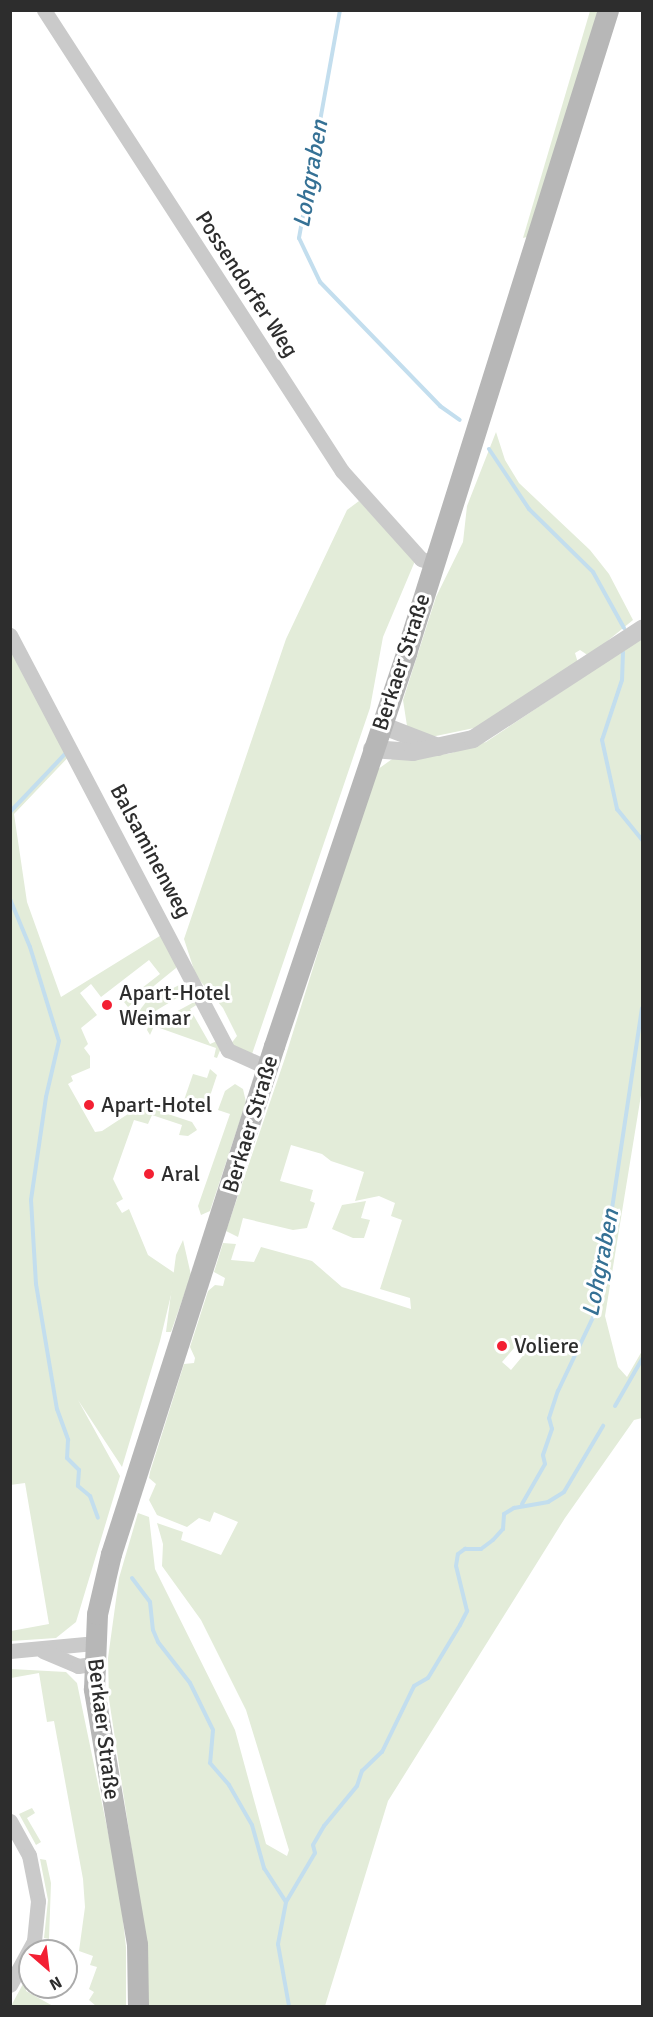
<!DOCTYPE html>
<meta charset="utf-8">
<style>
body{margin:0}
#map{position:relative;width:653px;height:2017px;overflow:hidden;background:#fff;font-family:Signika,sans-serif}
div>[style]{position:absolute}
.green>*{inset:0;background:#e3ecd9}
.stream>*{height:4px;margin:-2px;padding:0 2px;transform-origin:2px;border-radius:2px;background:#c3deee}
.minor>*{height:15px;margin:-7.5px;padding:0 7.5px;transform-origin:7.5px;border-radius:7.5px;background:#cacaca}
.tertiary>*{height:18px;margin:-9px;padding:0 9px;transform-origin:9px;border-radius:9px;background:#cacaca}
.secondary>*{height:21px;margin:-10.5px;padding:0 10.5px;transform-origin:10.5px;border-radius:10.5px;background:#b7b7b7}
.dots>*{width:16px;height:16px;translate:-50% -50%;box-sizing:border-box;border:3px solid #fff;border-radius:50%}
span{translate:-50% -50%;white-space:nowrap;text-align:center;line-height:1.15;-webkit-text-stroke:6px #fff;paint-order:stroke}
.street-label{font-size:22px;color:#2d2d2d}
.poi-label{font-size:22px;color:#2d2d2d}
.left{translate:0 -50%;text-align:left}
.water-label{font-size:24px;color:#357195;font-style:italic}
.frame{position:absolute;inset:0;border:12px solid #2d2d2d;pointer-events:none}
.north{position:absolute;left:18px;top:1939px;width:60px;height:60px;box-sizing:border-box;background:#fff;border:2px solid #ababab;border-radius:50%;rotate:152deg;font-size:16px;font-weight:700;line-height:24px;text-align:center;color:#2d2d2d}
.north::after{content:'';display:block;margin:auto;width:21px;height:27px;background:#f32033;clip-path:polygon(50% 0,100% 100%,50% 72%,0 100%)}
</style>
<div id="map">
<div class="green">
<i style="clip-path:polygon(590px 11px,599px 11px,527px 237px,523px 238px)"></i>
<i style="clip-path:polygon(496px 432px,505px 460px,519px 483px,590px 550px,609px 574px,633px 620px,589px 656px,580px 650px,575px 653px,578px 663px,479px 727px,431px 737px,407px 726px,403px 700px,436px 597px,463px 542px,467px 506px)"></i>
<i style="clip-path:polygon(359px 501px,415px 561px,383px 637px,370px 708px,251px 1057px,230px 1045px,237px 1036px,223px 1008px,196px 976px,184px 939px,286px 639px,347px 510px)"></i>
<i style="clip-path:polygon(10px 624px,77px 748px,14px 814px,27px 902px,61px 997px,163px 934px,176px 962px,176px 968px,128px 1007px,124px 1002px,160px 974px,149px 960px,101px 997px,91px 984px,80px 993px,97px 1015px,81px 1028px,88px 1044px,84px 1048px,90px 1056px,90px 1068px,71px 1076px,73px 1081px,68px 1084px,95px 1132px,102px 1131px,128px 1114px,120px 1098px,192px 1122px,197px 1130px,188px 1136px,179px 1135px,182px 1125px,152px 1115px,148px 1124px,134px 1120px,113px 1179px,123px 1199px,116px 1203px,122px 1213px,129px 1209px,148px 1255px,176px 1274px,160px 1341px,122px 1467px,78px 1400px,120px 1476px,76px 1622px,56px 1638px,11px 1641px,11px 1631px,49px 1624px,25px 1483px,10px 1485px)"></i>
<i style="clip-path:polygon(evenodd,642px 638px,642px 1089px,605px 1316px,618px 1367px,627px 1377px,642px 1351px,642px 1418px,634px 1420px,565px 1518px,388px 1801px,325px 2006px,148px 2006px,137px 1884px,109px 1699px,108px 1658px,119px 1578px,138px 1513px,149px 1517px,155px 1569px,235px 1730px,266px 1844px,287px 1856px,289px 1850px,246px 1710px,201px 1620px,162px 1566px,163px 1544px,157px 1523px,183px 1532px,181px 1540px,221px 1555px,238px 1522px,214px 1512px,210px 1522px,199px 1518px,187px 1527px,157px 1515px,149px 1500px,156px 1484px,149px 1478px,150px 1472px,184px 1364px,194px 1363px,195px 1358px,190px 1347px,208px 1291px,215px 1285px,223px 1286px,225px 1278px,214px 1272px,223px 1243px,236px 1244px,231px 1260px,254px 1262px,261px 1247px,312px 1261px,342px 1287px,411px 1309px,410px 1298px,380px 1289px,402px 1220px,391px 1216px,395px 1203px,379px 1196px,355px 1201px,364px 1172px,331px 1161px,322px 1154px,291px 1145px,280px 1181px,313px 1190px,310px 1201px,315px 1203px,307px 1228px,293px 1230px,243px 1218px,238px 1237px,226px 1231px,285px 1058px,374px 772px,395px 757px,448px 754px,486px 742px,642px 638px,522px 1339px,531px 1346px,511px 1370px,502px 1362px,522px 1339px)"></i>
<i style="clip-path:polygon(185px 982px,190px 990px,134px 1024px,136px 1015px,146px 1002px)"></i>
<i style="clip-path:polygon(196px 1001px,198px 1004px,190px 1009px,210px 1044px,217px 1041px,221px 1048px,217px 1058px,214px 1057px,216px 1048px,154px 1026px,150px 1035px,147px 1030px,148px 1027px)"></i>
<i style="clip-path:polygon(210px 1069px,217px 1075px,204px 1114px,182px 1106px,193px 1074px,207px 1078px)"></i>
<i style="clip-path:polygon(235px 1084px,243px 1089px,246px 1102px,210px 1211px,201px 1215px,198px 1206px,230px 1114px,218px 1110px,225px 1091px)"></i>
<i style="clip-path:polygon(366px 1201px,361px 1218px,370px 1220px,364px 1238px,353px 1238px,332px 1229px,342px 1205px)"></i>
<i style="clip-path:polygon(183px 1240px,191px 1275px,171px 1332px,166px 1332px,176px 1255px)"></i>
<i style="clip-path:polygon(11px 1669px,66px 1672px,77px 1683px,119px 1885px,126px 1947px,126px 2006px,96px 2006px,89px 2000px,94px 1992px,89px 1989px,97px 1967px,90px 1965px,93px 1956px,79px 1951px,85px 1907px,83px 1879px,54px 1721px,47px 1722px,39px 1673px,11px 1678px)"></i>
<i style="clip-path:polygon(32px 1808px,35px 1813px,27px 1818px,41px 1842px,36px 1845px,19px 1814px)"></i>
<i style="clip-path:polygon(40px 1859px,46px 1860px,51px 1883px,49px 1939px,44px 1938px,48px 1900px)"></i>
<i style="clip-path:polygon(30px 1971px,26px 1991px,53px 2006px,11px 2006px)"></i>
</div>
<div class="stream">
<i style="left:340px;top:10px;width:232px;rotate:100.2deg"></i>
<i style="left:299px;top:238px;width:49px;rotate:64.5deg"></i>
<i style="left:320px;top:282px;width:173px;rotate:45.9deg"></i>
<i style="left:440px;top:406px;width:24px;rotate:35deg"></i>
<i style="left:489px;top:449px;width:72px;rotate:56.3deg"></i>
<i style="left:529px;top:509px;width:90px;rotate:44.5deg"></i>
<i style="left:593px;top:572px;width:64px;rotate:61deg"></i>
<i style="left:623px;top:652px;width:28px;rotate:92deg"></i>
<i style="left:622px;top:680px;width:63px;rotate:108.4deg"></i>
<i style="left:602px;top:740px;width:71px;rotate:77.7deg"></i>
<i style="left:617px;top:809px;width:40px;rotate:51deg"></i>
<i style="left:10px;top:812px;width:81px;rotate:-46.5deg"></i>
<i style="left:10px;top:899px;width:52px;rotate:67.4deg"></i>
<i style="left:30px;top:947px;width:98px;rotate:72.9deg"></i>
<i style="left:59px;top:1041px;width:57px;rotate:103.1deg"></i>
<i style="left:46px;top:1097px;width:104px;rotate:98.3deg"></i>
<i style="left:31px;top:1200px;width:84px;rotate:86.6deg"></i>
<i style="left:36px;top:1284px;width:127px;rotate:80.5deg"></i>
<i style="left:57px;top:1409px;width:33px;rotate:70deg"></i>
<i style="left:68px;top:1440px;width:18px;rotate:93deg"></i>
<i style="left:67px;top:1458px;width:17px;rotate:45deg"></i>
<i style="left:79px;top:1470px;width:16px;rotate:94deg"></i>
<i style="left:78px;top:1486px;width:16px;rotate:40deg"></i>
<i style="left:90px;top:1496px;width:23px;rotate:70deg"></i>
<i style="left:615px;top:1406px;width:54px;rotate:-60.1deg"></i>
<i style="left:522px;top:1504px;width:46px;rotate:-60.1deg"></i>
<i style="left:545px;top:1464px;width:9px;rotate:-103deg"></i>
<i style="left:543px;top:1455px;width:28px;rotate:-71deg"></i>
<i style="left:552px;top:1429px;width:11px;rotate:-105deg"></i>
<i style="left:549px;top:1418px;width:28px;rotate:-72deg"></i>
<i style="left:558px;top:1391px;width:91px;rotate:-64.6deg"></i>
<i style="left:597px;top:1309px;width:304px;rotate:-81.5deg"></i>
<i style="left:132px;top:1578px;width:30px;rotate:53deg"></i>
<i style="left:150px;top:1602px;width:28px;rotate:84deg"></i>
<i style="left:153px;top:1630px;width:13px;rotate:67deg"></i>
<i style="left:158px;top:1642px;width:52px;rotate:52deg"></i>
<i style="left:190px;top:1683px;width:52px;rotate:63.9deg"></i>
<i style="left:213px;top:1730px;width:33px;rotate:95deg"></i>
<i style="left:210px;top:1763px;width:29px;rotate:49deg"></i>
<i style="left:229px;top:1785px;width:46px;rotate:60.1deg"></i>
<i style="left:252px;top:1825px;width:45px;rotate:74.4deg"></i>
<i style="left:264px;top:1868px;width:40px;rotate:57.1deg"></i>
<i style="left:289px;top:2006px;width:63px;rotate:-100.1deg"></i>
<i style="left:278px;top:1944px;width:43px;rotate:-79.2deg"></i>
<i style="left:286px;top:1902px;width:57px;rotate:-59.4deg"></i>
<i style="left:315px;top:1853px;width:8px;rotate:-104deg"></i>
<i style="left:313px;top:1845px;width:22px;rotate:-60deg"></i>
<i style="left:324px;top:1826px;width:52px;rotate:-50.5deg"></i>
<i style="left:357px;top:1786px;width:16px;rotate:-72deg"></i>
<i style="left:362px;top:1771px;width:28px;rotate:-44deg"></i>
<i style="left:382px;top:1752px;width:73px;rotate:-64.1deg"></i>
<i style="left:414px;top:1686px;width:16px;rotate:-30deg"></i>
<i style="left:428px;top:1678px;width:62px;rotate:-58.9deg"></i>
<i style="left:460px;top:1625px;width:16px;rotate:-63deg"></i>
<i style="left:467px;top:1611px;width:46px;rotate:-103.7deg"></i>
<i style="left:456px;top:1566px;width:12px;rotate:-81deg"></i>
<i style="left:458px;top:1554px;width:9px;rotate:-36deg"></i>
<i style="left:465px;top:1549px;width:16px"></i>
<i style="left:481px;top:1549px;width:15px;rotate:-37deg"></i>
<i style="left:493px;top:1540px;width:15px;rotate:-48deg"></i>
<i style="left:503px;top:1529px;width:15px;rotate:-86deg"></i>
<i style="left:504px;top:1514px;width:12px;rotate:-31deg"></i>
<i style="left:514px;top:1508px;width:35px;rotate:-10deg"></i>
<i style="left:548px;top:1502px;width:19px;rotate:-32deg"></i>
<i style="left:564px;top:1492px;width:77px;rotate:-59.4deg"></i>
</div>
<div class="minor">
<i style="left:44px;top:10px;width:549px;rotate:57.12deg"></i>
<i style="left:342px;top:471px;width:118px;rotate:48.1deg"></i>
<i style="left:421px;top:559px;width:13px;rotate:18deg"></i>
<i style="left:10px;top:635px;width:469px;rotate:62.3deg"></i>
<i style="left:228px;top:1050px;width:44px;rotate:24.2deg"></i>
<i style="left:10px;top:1651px;width:84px;rotate:-5.4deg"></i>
<i style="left:43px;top:1651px;width:38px;rotate:23deg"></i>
<i style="left:78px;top:1666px;width:15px;rotate:-8deg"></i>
<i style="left:10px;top:1821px;width:39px;rotate:61deg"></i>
<i style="left:29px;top:1855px;width:47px;rotate:78.9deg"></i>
<i style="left:38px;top:1901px;width:40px;rotate:95.7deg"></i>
<i style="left:34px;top:1941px;width:50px;rotate:118.6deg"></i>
</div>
<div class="tertiary">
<i style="left:381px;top:725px;width:61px;rotate:21.1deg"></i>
<i style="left:372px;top:749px;width:41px;rotate:4.2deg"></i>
<i style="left:413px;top:752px;width:61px;rotate:-12.2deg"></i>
<i style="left:473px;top:739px;width:202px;rotate:-33.1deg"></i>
</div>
<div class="secondary">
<i style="left:138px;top:2006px;width:62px;rotate:-90.9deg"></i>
<i style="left:137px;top:1944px;width:259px;rotate:-99.6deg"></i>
<i style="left:94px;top:1689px;width:75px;rotate:-87.7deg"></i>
<i style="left:97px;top:1614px;width:62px;rotate:-76.9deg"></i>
<i style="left:111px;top:1554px;width:534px;rotate:-72.21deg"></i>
<i style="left:274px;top:1046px;width:415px;rotate:-71.4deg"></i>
<i style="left:406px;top:653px;width:674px;rotate:-72.56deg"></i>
</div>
<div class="dots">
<i style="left:107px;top:1005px;background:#f32033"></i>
<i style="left:89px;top:1105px;background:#f32033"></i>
<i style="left:149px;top:1174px;background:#f32033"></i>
<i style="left:502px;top:1346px;background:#f32033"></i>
</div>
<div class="street-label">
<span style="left:247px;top:284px;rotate:57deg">Possendorfer Weg</span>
<span style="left:401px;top:662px;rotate:-72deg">Berkaer Straße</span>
<span style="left:151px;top:851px;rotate:62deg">Balsaminenweg</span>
<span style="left:250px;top:1124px;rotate:-73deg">Berkaer Straße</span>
<span style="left:104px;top:1729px;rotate:83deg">Berkaer Straße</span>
</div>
<div class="poi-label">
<span class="left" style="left:119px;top:1005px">Apart-Hotel<br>Weimar</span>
<span class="left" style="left:101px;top:1105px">Apart-Hotel</span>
<span class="left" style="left:161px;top:1174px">Aral</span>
<span class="left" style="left:514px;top:1346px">Voliere</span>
</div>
<div class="water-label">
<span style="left:311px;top:174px;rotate:-80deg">Lohgraben</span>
<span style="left:601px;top:1263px;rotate:-79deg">Lohgraben</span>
</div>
<div class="frame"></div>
<div class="north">N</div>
</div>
